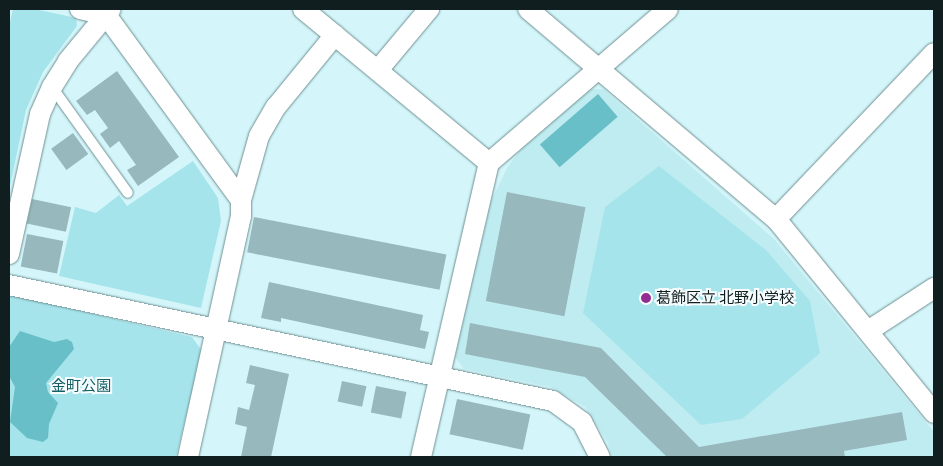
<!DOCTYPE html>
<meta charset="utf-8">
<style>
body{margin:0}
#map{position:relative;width:943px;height:466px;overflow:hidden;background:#d4f6fa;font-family:Barlow,"Noto Sans JP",sans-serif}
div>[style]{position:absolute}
.built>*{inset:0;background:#bfecf0}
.green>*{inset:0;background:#a6e4eb}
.water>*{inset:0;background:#68bfc8;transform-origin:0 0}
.building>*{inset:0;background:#97b8bc;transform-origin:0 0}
.roads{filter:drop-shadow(0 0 1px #6f8f92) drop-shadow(0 0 1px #6f8f92)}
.lane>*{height:10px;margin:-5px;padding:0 5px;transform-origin:5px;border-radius:5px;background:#fff}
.street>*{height:20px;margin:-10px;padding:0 10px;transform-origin:10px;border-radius:10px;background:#fff}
.dots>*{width:14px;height:14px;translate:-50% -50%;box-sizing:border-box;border:2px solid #f7fdfe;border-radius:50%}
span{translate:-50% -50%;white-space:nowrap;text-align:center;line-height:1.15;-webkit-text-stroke:4px #f7fdfe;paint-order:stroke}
.poi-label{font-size:15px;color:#111e1f}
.left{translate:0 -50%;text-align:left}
.park-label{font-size:15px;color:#135d64}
.frame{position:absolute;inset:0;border:10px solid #111e1f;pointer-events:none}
</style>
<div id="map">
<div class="built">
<i style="clip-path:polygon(591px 89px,603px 89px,774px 239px,934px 432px,934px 457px,612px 457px,608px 443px,585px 407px,550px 387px,464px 369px,455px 357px,491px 201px,507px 168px,524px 145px)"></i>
</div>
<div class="green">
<i style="clip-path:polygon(13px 9px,35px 9px,76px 18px,77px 26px,43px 72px,26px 110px,9px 191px,9px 26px)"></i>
<i style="clip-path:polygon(193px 161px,218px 198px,221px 221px,201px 308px,59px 276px,75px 207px,96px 213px,119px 195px,127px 206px)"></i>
<i style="clip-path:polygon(659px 166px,766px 250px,810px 301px,820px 353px,742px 419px,701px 425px,583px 313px,605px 207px)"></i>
<i style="clip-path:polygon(12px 295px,192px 337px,202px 351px,176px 457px,9px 457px,9px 296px)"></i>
</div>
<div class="water">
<i style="left:598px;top:94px;width:30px;height:77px;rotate:49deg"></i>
<i style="clip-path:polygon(20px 331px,54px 342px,67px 339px,72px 342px,74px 349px,46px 383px,48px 392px,58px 403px,49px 424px,48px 438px,43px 442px,27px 438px,10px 422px,15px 387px,9px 376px,9px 347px)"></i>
</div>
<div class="building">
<i style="clip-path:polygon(117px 71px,179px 157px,138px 186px,127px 170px,136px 165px,119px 141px,110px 148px,100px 134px,108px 128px,95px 110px,87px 115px,76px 101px)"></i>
<i style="left:73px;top:133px;width:26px;height:27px;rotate:54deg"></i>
<i style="left:507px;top:192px;width:80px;height:111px;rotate:11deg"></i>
<i style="left:32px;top:199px;width:40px;height:25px;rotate:12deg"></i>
<i style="left:254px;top:217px;width:196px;height:36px;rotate:11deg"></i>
<i style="left:27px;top:234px;width:37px;height:33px;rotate:11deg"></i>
<i style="clip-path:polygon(269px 282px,423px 315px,420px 330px,429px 332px,425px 349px,281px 318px,281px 322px,261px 318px)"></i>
<i style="clip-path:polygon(470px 323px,601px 348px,699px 447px,902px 412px,907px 440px,844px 451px,845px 457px,667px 457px,585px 377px,465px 354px)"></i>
<i style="clip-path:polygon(250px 365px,289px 374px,271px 457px,241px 457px,247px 427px,235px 424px,238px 407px,249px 410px,255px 385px,246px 383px)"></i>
<i style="left:342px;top:381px;width:25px;height:21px;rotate:12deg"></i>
<i style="left:376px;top:386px;width:31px;height:27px;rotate:11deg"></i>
<i style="left:457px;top:399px;width:75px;height:36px;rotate:12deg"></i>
</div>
<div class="roads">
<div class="lane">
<i style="left:52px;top:87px;width:130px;rotate:54.4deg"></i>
</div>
<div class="street">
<i style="left:80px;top:9px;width:27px;rotate:13deg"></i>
<i style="left:106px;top:15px;width:229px;rotate:53.9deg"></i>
<i style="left:241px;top:200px;width:16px;rotate:90deg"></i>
<i style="left:241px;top:216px;width:247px;rotate:102.4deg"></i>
<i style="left:303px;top:9px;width:241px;rotate:39.6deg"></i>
<i style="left:528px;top:9px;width:325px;rotate:40.3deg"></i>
<i style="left:776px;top:219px;width:250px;rotate:50.8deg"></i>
<i style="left:378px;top:70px;width:80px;rotate:-50.1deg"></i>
<i style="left:241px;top:200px;width:66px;rotate:-74.3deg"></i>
<i style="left:259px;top:136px;width:34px;rotate:-60deg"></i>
<i style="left:276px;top:107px;width:93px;rotate:-50.7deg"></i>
<i style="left:776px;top:219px;width:229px;rotate:-46.4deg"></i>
<i style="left:9px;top:254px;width:143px;rotate:-77.5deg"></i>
<i style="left:40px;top:114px;width:30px;rotate:-66deg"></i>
<i style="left:52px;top:87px;width:31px;rotate:-58deg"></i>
<i style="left:68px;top:61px;width:67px;rotate:-50.4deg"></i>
<i style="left:9px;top:285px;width:556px;rotate:12.04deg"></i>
<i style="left:553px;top:401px;width:36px;rotate:36deg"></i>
<i style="left:582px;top:422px;width:39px;rotate:63deg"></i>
<i style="left:868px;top:331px;width:79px;rotate:-33.1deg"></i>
<i style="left:421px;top:457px;width:302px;rotate:-77deg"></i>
<i style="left:489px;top:163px;width:236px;rotate:-40.7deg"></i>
</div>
</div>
<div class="dots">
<i style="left:646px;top:298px;background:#922c91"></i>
</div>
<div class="poi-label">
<span class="left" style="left:656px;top:298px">葛飾区立 北野小学校</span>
</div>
<div class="park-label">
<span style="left:81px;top:386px">金町公園</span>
</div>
<div class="frame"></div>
</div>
